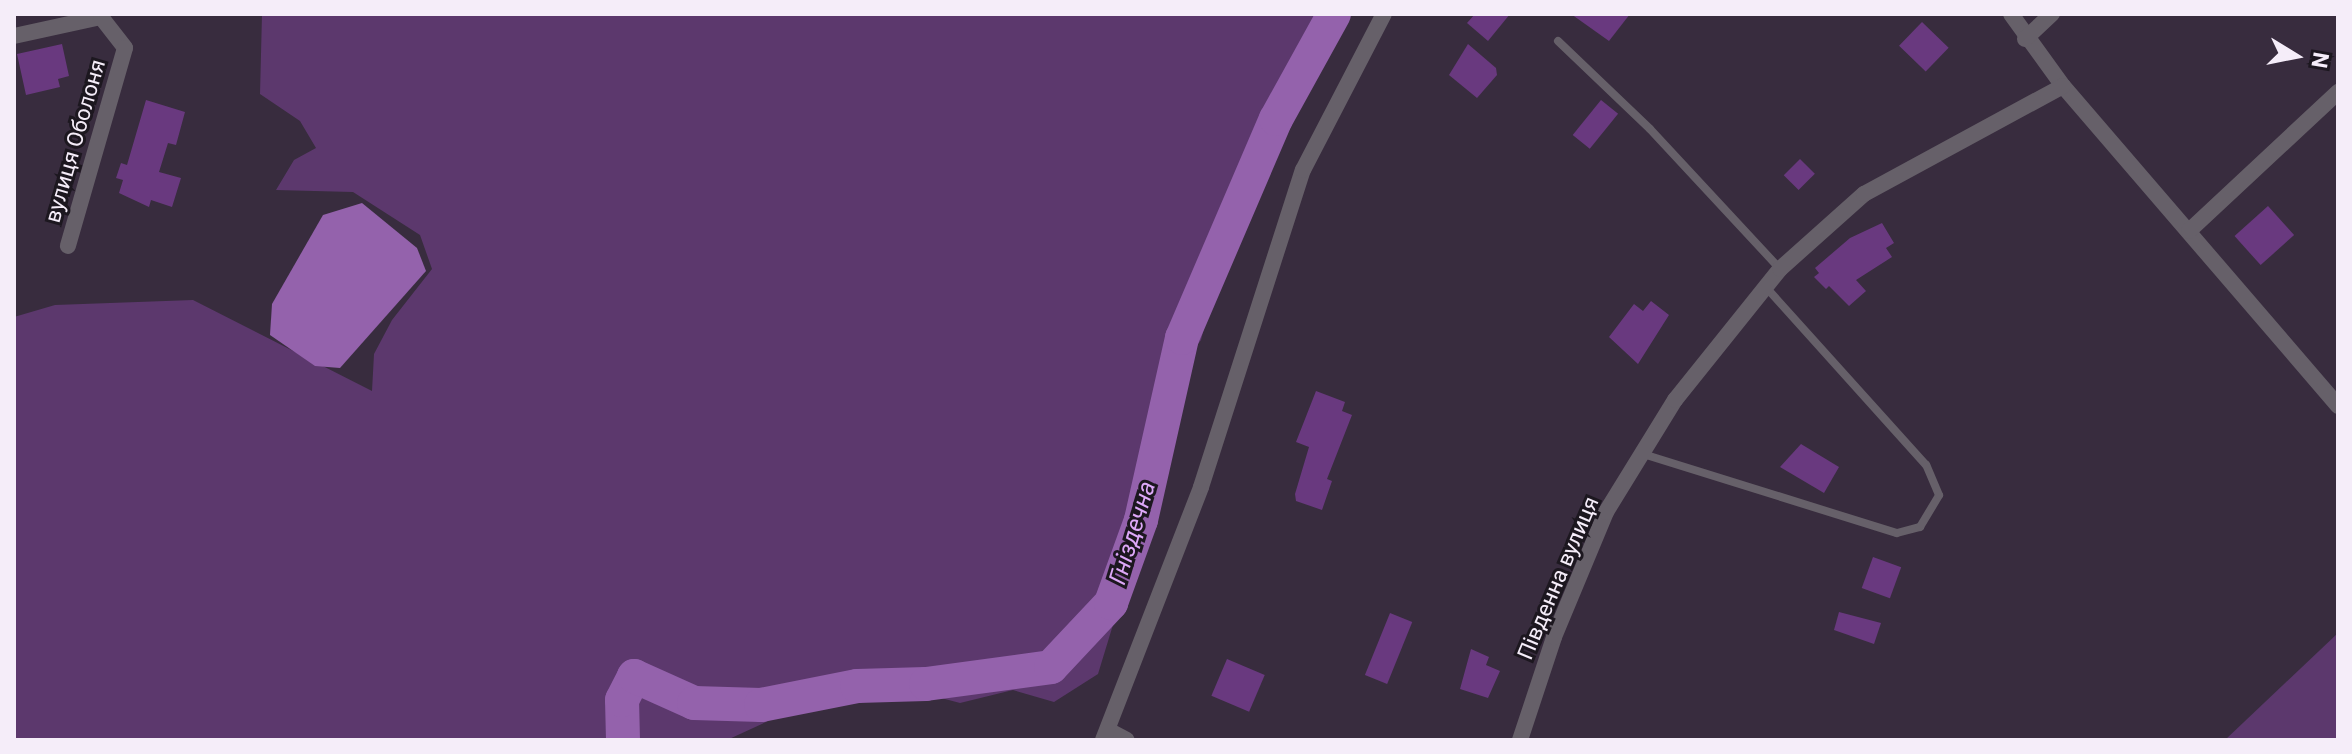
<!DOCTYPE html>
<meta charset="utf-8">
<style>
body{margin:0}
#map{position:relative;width:2352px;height:754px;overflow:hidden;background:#382c3e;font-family:Roboto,sans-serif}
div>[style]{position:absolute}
.green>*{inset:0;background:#5c386d}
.water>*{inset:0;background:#9462ac}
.river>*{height:34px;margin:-17px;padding:0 17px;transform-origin:17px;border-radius:17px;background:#9462ac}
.building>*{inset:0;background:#69397f;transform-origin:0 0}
.service>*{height:8px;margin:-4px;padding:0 4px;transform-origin:4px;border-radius:4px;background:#666069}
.minor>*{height:16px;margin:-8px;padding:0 8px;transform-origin:8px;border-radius:8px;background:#666069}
span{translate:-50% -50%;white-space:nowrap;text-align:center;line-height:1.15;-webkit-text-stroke:6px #1c171f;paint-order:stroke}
.street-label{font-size:22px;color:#f5edf9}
.water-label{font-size:24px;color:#dda8f8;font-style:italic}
.frame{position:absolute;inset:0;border:16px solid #f5edf9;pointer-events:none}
.north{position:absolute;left:2256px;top:16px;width:80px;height:80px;-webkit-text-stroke:6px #1c171f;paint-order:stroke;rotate:100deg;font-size:22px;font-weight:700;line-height:32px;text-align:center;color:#f5edf9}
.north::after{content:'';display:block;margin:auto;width:28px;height:36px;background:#f5edf9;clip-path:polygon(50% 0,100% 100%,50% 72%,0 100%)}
</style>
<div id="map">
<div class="green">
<i style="clip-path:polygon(262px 14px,1320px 14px,1301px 41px,1228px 193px,1211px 247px,1211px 300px,1201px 340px,1167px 385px,1159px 431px,1166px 456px,1130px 505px,1134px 556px,1098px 674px,1054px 702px,1013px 690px,960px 703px,930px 695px,792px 710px,727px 740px,14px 740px,14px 317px,55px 305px,193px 300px,372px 391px,374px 354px,392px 320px,432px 269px,420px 235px,353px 192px,276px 190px,294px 160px,316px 148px,300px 121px,260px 94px)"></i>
<i style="clip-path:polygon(2338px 633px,2338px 740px,2225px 740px)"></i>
</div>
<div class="water">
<i style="clip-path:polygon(362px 203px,417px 248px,426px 271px,340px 368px,315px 366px,270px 335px,272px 304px,323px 215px)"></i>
</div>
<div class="river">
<i style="left:623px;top:740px;width:40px;rotate:-91.4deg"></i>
<i style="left:622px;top:700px;width:27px;rotate:-63deg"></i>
<i style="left:634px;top:676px;width:66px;rotate:24.2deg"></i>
<i style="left:694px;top:703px;width:67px;rotate:1.7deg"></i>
<i style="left:761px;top:705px;width:98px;rotate:-11.2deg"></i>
<i style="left:857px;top:686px;width:69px;rotate:-1.7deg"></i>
<i style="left:926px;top:684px;width:126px;rotate:-7.7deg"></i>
<i style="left:1051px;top:667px;width:88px;rotate:-46.8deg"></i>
<i style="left:1111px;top:603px;width:88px;rotate:-70.1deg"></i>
<i style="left:1141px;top:520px;width:187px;rotate:-77.3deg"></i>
<i style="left:1182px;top:338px;width:238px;rotate:-66.8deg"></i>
<i style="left:1276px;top:119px;width:120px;rotate:-61.1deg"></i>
</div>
<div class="building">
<i style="clip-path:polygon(1475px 14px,1510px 14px,1488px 41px,1467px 23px)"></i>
<i style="clip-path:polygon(1571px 14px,1630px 14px,1609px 41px)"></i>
<i style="left:1922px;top:22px;width:37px;height:33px;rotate:44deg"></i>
<i style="clip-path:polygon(62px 44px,69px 76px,58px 79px,60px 87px,26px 95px,17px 54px)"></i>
<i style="clip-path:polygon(1468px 44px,1496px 68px,1497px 75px,1477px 98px,1449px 75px)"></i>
<i style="clip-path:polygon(146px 100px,185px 112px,176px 145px,168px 143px,159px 172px,181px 178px,172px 207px,151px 200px,149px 207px,119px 193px,123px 180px,116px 178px,121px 163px,127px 165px)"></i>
<i style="left:1601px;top:100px;width:22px;height:45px;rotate:39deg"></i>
<i style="left:1800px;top:159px;width:21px;height:23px;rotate:45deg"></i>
<i style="left:2268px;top:206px;width:39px;height:45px;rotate:48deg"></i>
<i style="clip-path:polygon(1882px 223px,1894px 243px,1886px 248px,1892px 257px,1856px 280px,1866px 291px,1849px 306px,1829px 286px,1826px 289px,1814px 277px,1819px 273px,1815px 268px,1850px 238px)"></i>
<i style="clip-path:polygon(1651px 301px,1669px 315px,1638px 364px,1609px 337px,1634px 304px,1643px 311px)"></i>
<i style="clip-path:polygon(1316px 391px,1345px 402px,1342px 411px,1352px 415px,1327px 479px,1332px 481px,1322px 510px,1296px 501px,1295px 494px,1309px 447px,1296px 442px)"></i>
<i style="clip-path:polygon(1801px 444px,1839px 467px,1824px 493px,1780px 467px)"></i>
<i style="left:1873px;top:557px;width:30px;height:33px;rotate:20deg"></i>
<i style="clip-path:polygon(1839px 612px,1881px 623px,1874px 644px,1834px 630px)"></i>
<i style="left:1390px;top:613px;width:24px;height:67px;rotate:22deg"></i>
<i style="clip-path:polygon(1471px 649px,1489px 657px,1486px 665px,1500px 671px,1488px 698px,1460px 689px)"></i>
<i style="left:1227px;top:659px;width:41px;height:40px;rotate:23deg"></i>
</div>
<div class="service">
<i style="left:1558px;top:41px;width:127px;rotate:43.7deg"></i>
<i style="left:1650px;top:129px;width:191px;rotate:47.1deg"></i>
<i style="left:1643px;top:454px;width:266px;rotate:17.3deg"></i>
<i style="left:1897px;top:533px;width:24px;rotate:-15deg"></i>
<i style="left:1920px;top:527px;width:37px;rotate:-59deg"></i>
<i style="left:1939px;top:495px;width:33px;rotate:-113deg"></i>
<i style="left:1926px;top:465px;width:239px;rotate:-132deg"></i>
</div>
<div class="minor">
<i style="left:2011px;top:14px;width:89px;rotate:54.2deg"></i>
<i style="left:2063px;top:86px;width:422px;rotate:49.3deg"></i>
<i style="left:14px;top:36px;width:89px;rotate:-12.3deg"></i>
<i style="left:101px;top:17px;width:39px;rotate:52deg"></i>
<i style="left:125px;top:48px;width:206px;rotate:106.1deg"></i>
<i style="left:2025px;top:39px;width:37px;rotate:-43deg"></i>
<i style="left:2189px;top:231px;width:204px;rotate:-43deg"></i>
<i style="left:1108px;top:730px;width:21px;rotate:28deg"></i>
<i style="left:1103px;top:740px;width:271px;rotate:-68.8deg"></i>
<i style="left:1201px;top:487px;width:333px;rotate:-72.2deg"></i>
<i style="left:1303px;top:170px;width:176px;rotate:-62.6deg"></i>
<i style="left:1520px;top:740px;width:108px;rotate:-71.7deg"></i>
<i style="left:1554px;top:637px;width:135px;rotate:-67.4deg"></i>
<i style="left:1606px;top:512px;width:132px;rotate:-58.4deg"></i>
<i style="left:1675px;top:400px;width:168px;rotate:-51.3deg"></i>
<i style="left:1780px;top:269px;width:113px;rotate:-41.8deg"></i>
<i style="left:1864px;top:194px;width:226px;rotate:-28.5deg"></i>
</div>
<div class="street-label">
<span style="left:75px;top:141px;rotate:-74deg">вулиця Оболоня</span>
<span style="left:1558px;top:578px;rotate:-67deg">Південна вулиця</span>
</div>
<div class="water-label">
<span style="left:1133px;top:533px;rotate:-73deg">Гніздечна</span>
</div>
<div class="frame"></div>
<div class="north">N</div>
</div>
